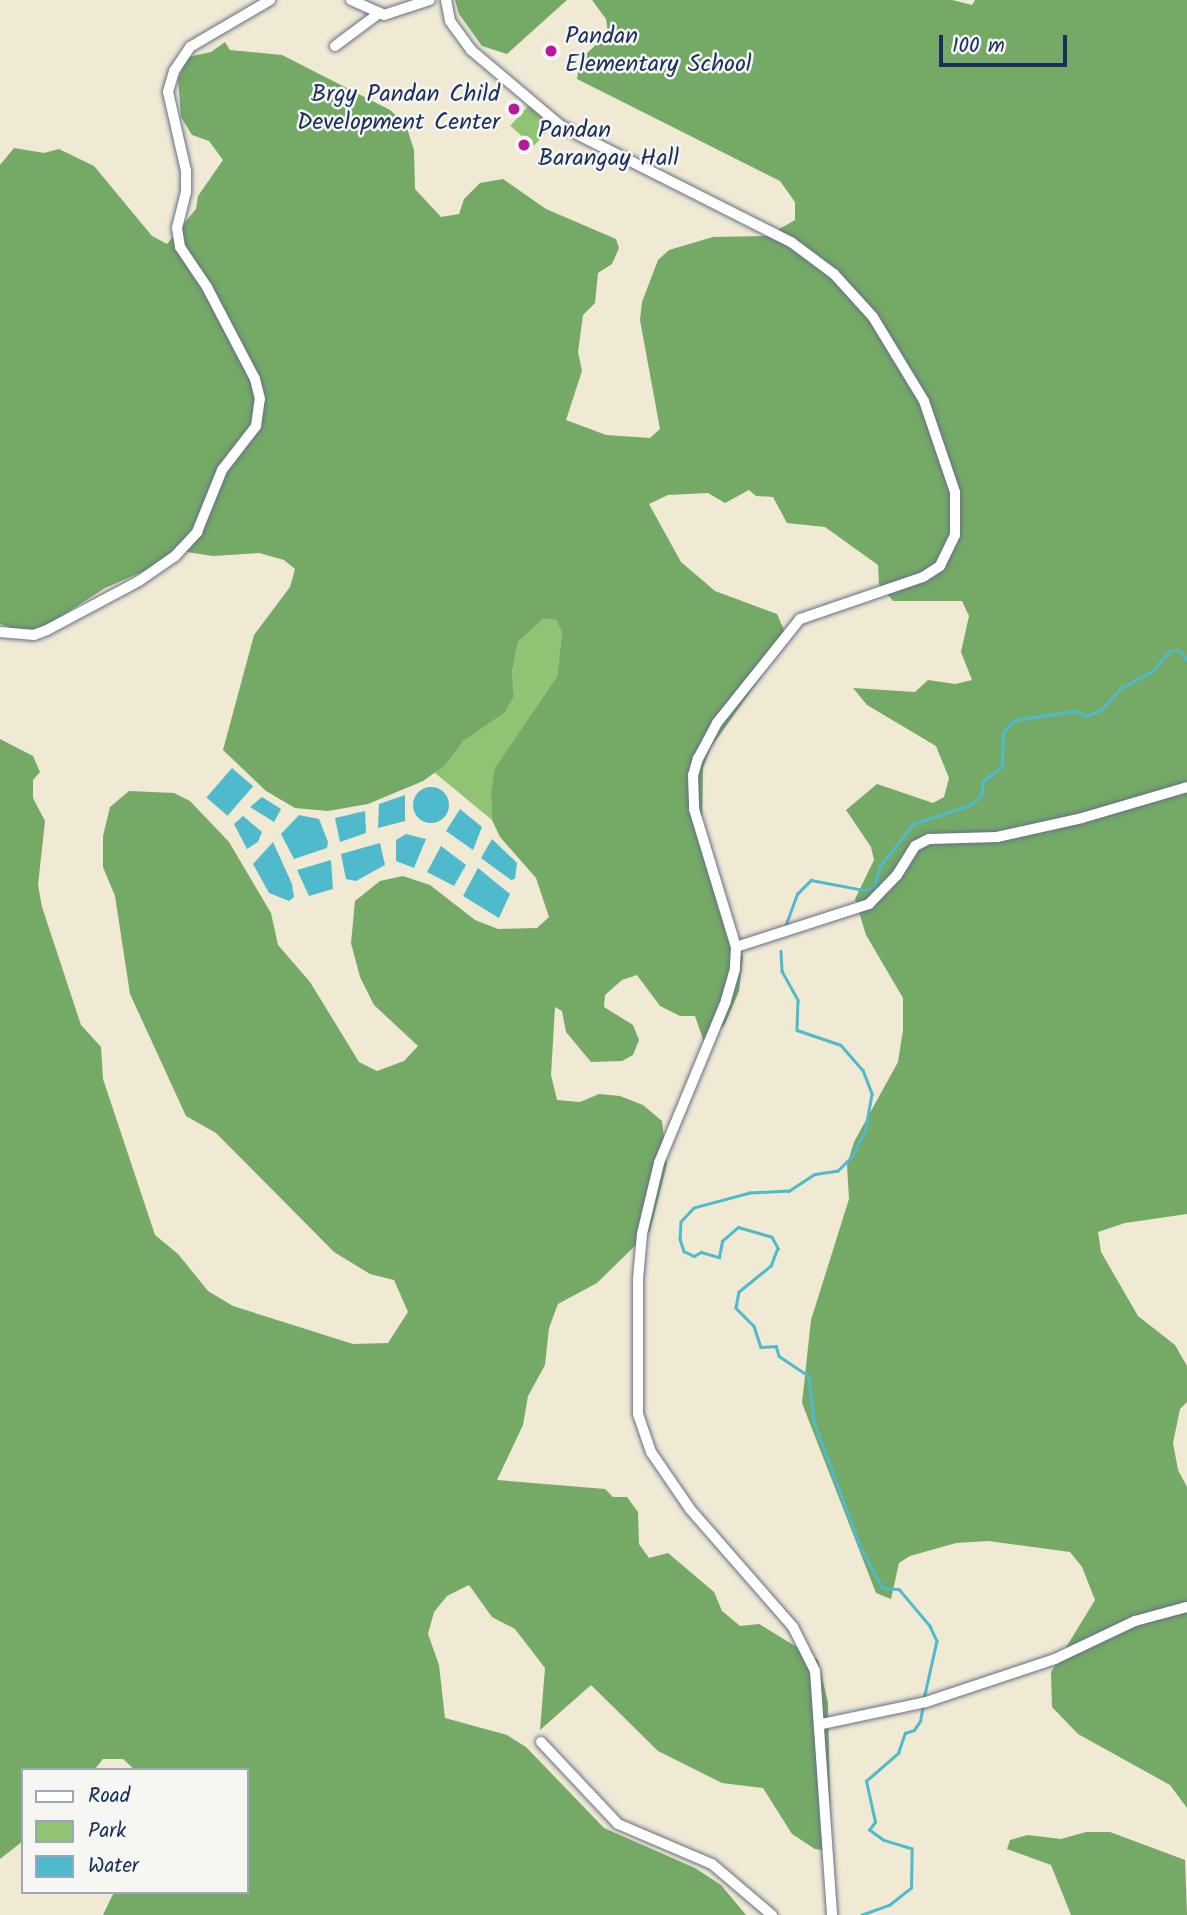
<!DOCTYPE html>
<style>
body{margin:0}
#map{position:relative;width:1187px;height:1915px;overflow:hidden;background:#f0e9d4;font-family:Kalam,sans-serif}
div>[style]{position:absolute}
.green>*{inset:0;background:#90c374;transform-origin:0 0}
.forest>*{inset:0;background:#74a966}
.water>*{inset:0;background:#50bacd;transform-origin:0 0}
.round{border-radius:50%}
.stream>*{height:2.5px;margin:-1.25px;padding:0 1.25px;transform-origin:1.25px;border-radius:1.25px;background:#50bacd}
.roads{filter:drop-shadow(0 0 2px #667087) drop-shadow(0 0 2px #667087)}
.minor>*{height:10px;margin:-5px;padding:0 5px;transform-origin:5px;border-radius:5px;background:#fff}
.dots>*{width:19px;height:19px;translate:-50% -50%;box-sizing:border-box;border:4px solid #f6f6f2;border-radius:50%}
span{translate:-50% -50%;white-space:nowrap;text-align:center;line-height:1.15;-webkit-text-stroke:5px #f6f6f2;paint-order:stroke}
.poi-label{font-size:24px;color:#1b2f5e}
.left{translate:0 -50%;text-align:left}
.right{translate:-100% -50%;text-align:right}
.legend{position:absolute;left:21px;top:1768px;width:228px;height:126px;box-sizing:border-box;background:#f6f6f2;border:2px solid #9ea6b7;margin:0;padding:9px 12px;list-style:none;font-size:21px;color:#1b2f5e}
.legend li{display:flex;align-items:center;gap:14px;height:35px}
.legend b{width:35px;border:2px solid #9ea6b7}
.scale{position:absolute;left:939px;top:35px;width:128px;height:32px;box-sizing:border-box;border:4px solid #1b2f5e;border-top:0;padding-left:9px;font-size:21px;line-height:24px;white-space:nowrap;color:#1b2f5e;-webkit-text-stroke:5px #f6f6f2;paint-order:stroke}
</style>
<div id="map">
<div class="green">
<i style="left:529px;top:105px;width:31px;height:28px;rotate:42deg"></i>
<i style="clip-path:polygon(543px 619px,556px 620px,562px 633px,557px 677px,491px 793px,492px 820px,435px 773px,463px 741px,514px 696px,512px 672px,518px 642px)"></i>
</div>
<div class="forest">
<i style="clip-path:polygon(455px 0,567px 0,507px 54px,482px 46px,459px 14px)"></i>
<i style="clip-path:polygon(592px 0,952px 0,972px 5px,975px 0,1187px 0,1187px 1214px,1125px 1223px,1098px 1232px,1101px 1252px,1138px 1316px,1175px 1345px,1187px 1366px,1187px 1402px,1180px 1409px,1173px 1443px,1178px 1470px,1187px 1487px,1187px 1808px,1170px 1785px,1078px 1734px,1052px 1707px,1051px 1672px,1095px 1600px,1082px 1567px,1070px 1552px,988px 1541px,956px 1543px,910px 1556px,899px 1563px,891px 1599px,876px 1593px,802px 1403px,811px 1320px,849px 1199px,847px 1165px,854px 1142px,898px 1062px,903px 1030px,903px 998px,866px 935px,855px 899px,874px 860px,871px 847px,846px 810px,877px 784px,933px 803px,944px 797px,949px 778px,936px 746px,867px 705px,853px 688px,915px 692px,928px 680px,955px 684px,972px 680px,961px 652px,969px 616px,962px 601px,893px 601px,879px 584px,878px 565px,825px 527px,787px 523px,773px 497px,756px 496px,749px 490px,725px 503px,708px 493px,668px 495px,649px 504px,681px 562px,715px 591px,777px 614px,788px 639px,711px 747px,703px 768px,702px 832px,743px 957px,739px 991px,725px 1024px,705px 1045px,695px 1016px,680px 1016px,660px 1006px,637px 975px,622px 980px,605px 995px,604px 1007px,633px 1025px,639px 1040px,633px 1055px,622px 1061px,591px 1062px,566px 1032px,562px 1011px,555px 1007px,551px 1075px,557px 1100px,580px 1102px,599px 1094px,620px 1096px,643px 1105px,662px 1121px,667px 1164px,650px 1231px,597px 1283px,558px 1304px,549px 1328px,545px 1365px,528px 1396px,523px 1425px,497px 1480px,605px 1489px,613px 1497px,627px 1497px,638px 1512px,639px 1544px,649px 1558px,668px 1553px,714px 1592px,722px 1611px,740px 1626px,759px 1624px,818px 1660px,828px 1703px,831px 1851px,815px 1849px,792px 1834px,763px 1788px,722px 1783px,658px 1751px,591px 1685px,540px 1730px,545px 1668px,515px 1629px,492px 1617px,469px 1585px,447px 1596px,434px 1612px,428px 1634px,439px 1665px,445px 1718px,507px 1735px,526px 1747px,604px 1828px,695px 1868px,721px 1885px,746px 1915px,103px 1915px,114px 1892px,247px 1892px,247px 1770px,135px 1770px,123px 1759px,103px 1759px,94px 1770px,23px 1770px,23px 1841px,0 1859px,0 739px,33px 756px,40px 772px,33px 780px,33px 798px,45px 821px,38px 885px,42px 907px,81px 1025px,101px 1047px,103px 1079px,155px 1235px,178px 1254px,208px 1291px,233px 1306px,353px 1344px,388px 1343px,408px 1312px,394px 1280px,370px 1274px,334px 1252px,216px 1133px,186px 1116px,130px 994px,115px 896px,103px 867px,103px 836px,110px 807px,129px 791px,174px 793px,190px 801px,229px 842px,271px 913px,278px 945px,310px 982px,359px 1062px,377px 1071px,404px 1061px,418px 1046px,374px 1005px,360px 977px,351px 943px,355px 901px,380px 881px,403px 876px,430px 885px,475px 920px,498px 929px,537px 928px,549px 917px,536px 878px,500px 837px,492px 820px,491px 793px,495px 768px,557px 677px,562px 633px,556px 620px,543px 619px,518px 642px,512px 672px,514px 696px,505px 712px,463px 741px,444px 766px,423px 781px,368px 804px,328px 811px,295px 808px,266px 791px,223px 750px,254px 635px,290px 587px,295px 569px,284px 560px,259px 553px,213px 556px,180px 551px,165px 562px,105px 588px,44px 627px,22px 631px,0 624px,0 165px,14px 148px,44px 153px,59px 149px,94px 166px,152px 236px,167px 244px,196px 209px,198px 196px,223px 160px,209px 141px,192px 135px,181px 117px,178px 79px,188px 57px,211px 52px,225px 42px,230px 50px,282px 55px,390px 110px,406px 125px,414px 150px,415px 189px,441px 217px,459px 214px,464px 199px,480px 183px,503px 179px,546px 209px,616px 239px,619px 248px,612px 264px,598px 273px,595px 303px,583px 315px,578px 352px,582px 371px,566px 420px,606px 435px,650px 438px,660px 429px,640px 320px,642px 302px,658px 260px,669px 250px,713px 237px,767px 236px,795px 220px,795px 202px,780px 181px,577px 79px,580px 60px,608px 33px,606px 19px)"></i>
<i style="clip-path:polygon(1086px 1832px,1110px 1832px,1185px 1860px,1187px 1915px,1071px 1915px,1051px 1865px,1007px 1849px,1010px 1840px,1028px 1835px,1061px 1839px)"></i>
</div>
<div class="water">
<i style="left:232px;top:768px;width:28px;height:39px;rotate:41deg"></i>
<i class="round" style="left:413px;top:787px;width:36px;height:36px"></i>
<i style="clip-path:polygon(405px 795px,405px 821px,378px 828px,379px 804px)"></i>
<i style="clip-path:polygon(262px 797px,281px 809px,274px 822px,250px 807px)"></i>
<i style="clip-path:polygon(460px 809px,482px 827px,473px 850px,446px 831px)"></i>
<i style="clip-path:polygon(365px 811px,366px 833px,340px 842px,335px 818px)"></i>
<i style="clip-path:polygon(299px 815px,319px 819px,328px 842px,327px 848px,294px 859px,281px 834px)"></i>
<i style="clip-path:polygon(243px 816px,262px 832px,258px 842px,247px 849px,234px 824px)"></i>
<i style="clip-path:polygon(406px 834px,426px 839px,414px 868px,396px 861px,396px 840px)"></i>
<i style="clip-path:polygon(492px 839px,517px 863px,515px 879px,511px 880px,481px 858px)"></i>
<i style="clip-path:polygon(273px 842px,292px 884px,294px 897px,289px 901px,269px 893px,253px 864px)"></i>
<i style="clip-path:polygon(380px 843px,385px 865px,356px 881px,346px 879px,341px 854px)"></i>
<i style="clip-path:polygon(441px 846px,466px 865px,454px 886px,427px 872px)"></i>
<i style="clip-path:polygon(331px 860px,333px 889px,309px 896px,297px 870px)"></i>
<i style="clip-path:polygon(478px 868px,510px 894px,499px 918px,463px 896px)"></i>
</div>
<div class="stream">
<i style="left:785px;top:927px;width:35px;rotate:-70deg"></i>
<i style="left:797px;top:894px;width:20px;rotate:-45deg"></i>
<i style="left:811px;top:880px;width:54px;rotate:10.7deg"></i>
<i style="left:864px;top:890px;width:10px;rotate:-17deg"></i>
<i style="left:874px;top:887px;width:22px;rotate:-74deg"></i>
<i style="left:880px;top:866px;width:53px;rotate:-51.8deg"></i>
<i style="left:913px;top:824px;width:57px;rotate:-18.4deg"></i>
<i style="left:967px;top:806px;width:17px;rotate:-33deg"></i>
<i style="left:981px;top:797px;width:16px;rotate:-83deg"></i>
<i style="left:983px;top:781px;width:24px;rotate:-38deg"></i>
<i style="left:1002px;top:766px;width:34px;rotate:-88deg"></i>
<i style="left:1003px;top:732px;width:16px;rotate:-47deg"></i>
<i style="left:1014px;top:720px;width:63px;rotate:-8.3deg"></i>
<i style="left:1076px;top:711px;width:12px;rotate:24deg"></i>
<i style="left:1087px;top:716px;width:15px;rotate:-23deg"></i>
<i style="left:1101px;top:710px;width:30px;rotate:-48deg"></i>
<i style="left:1121px;top:688px;width:34px;rotate:-28deg"></i>
<i style="left:1151px;top:672px;width:28px;rotate:-48deg"></i>
<i style="left:1170px;top:651px;width:10px"></i>
<i style="left:1180px;top:651px;width:11px;rotate:49deg"></i>
<i style="left:781px;top:951px;width:20px;rotate:87deg"></i>
<i style="left:782px;top:971px;width:33px;rotate:61deg"></i>
<i style="left:798px;top:1000px;width:30px;rotate:92deg"></i>
<i style="left:797px;top:1030px;width:46px;rotate:18.8deg"></i>
<i style="left:841px;top:1045px;width:33px;rotate:49deg"></i>
<i style="left:863px;top:1070px;width:26px;rotate:69deg"></i>
<i style="left:872px;top:1094px;width:36px;rotate:100deg"></i>
<i style="left:866px;top:1129px;width:30px;rotate:116deg"></i>
<i style="left:853px;top:1156px;width:21px;rotate:135deg"></i>
<i style="left:838px;top:1171px;width:24px;rotate:171deg"></i>
<i style="left:814px;top:1175px;width:30px;rotate:147deg"></i>
<i style="left:789px;top:1191px;width:39px;rotate:177deg"></i>
<i style="left:750px;top:1193px;width:58px;rotate:165deg"></i>
<i style="left:694px;top:1208px;width:19px;rotate:133deg"></i>
<i style="left:681px;top:1222px;width:17px;rotate:93deg"></i>
<i style="left:680px;top:1239px;width:13px;rotate:72deg"></i>
<i style="left:684px;top:1251px;width:11px;rotate:27deg"></i>
<i style="left:694px;top:1256px;width:8px;rotate:-30deg"></i>
<i style="left:701px;top:1252px;width:19px;rotate:16deg"></i>
<i style="left:719px;top:1257px;width:16px;rotate:-79deg"></i>
<i style="left:722px;top:1241px;width:21px;rotate:-41deg"></i>
<i style="left:738px;top:1227px;width:35px;rotate:16deg"></i>
<i style="left:772px;top:1237px;width:13px;rotate:61deg"></i>
<i style="left:778px;top:1248px;width:19px;rotate:111deg"></i>
<i style="left:771px;top:1266px;width:41px;rotate:140.9deg"></i>
<i style="left:739px;top:1292px;width:16px;rotate:101deg"></i>
<i style="left:736px;top:1308px;width:25px;rotate:45deg"></i>
<i style="left:754px;top:1326px;width:22px;rotate:72deg"></i>
<i style="left:761px;top:1347px;width:15px;rotate:-4deg"></i>
<i style="left:776px;top:1346px;width:10px;rotate:73deg"></i>
<i style="left:779px;top:1356px;width:36px;rotate:34deg"></i>
<i style="left:809px;top:1376px;width:46px;rotate:83.8deg"></i>
<i style="left:814px;top:1422px;width:134px;rotate:69.5deg"></i>
<i style="left:861px;top:1548px;width:46px;rotate:61.2deg"></i>
<i style="left:883px;top:1588px;width:16px;rotate:4deg"></i>
<i style="left:899px;top:1589px;width:48px;rotate:50deg"></i>
<i style="left:930px;top:1626px;width:17px;rotate:65deg"></i>
<i style="left:937px;top:1641px;width:59px;rotate:102.6deg"></i>
<i style="left:861px;top:1915px;width:30px;rotate:-20deg"></i>
<i style="left:889px;top:1905px;width:28px;rotate:-38deg"></i>
<i style="left:911px;top:1888px;width:39px;rotate:-89deg"></i>
<i style="left:912px;top:1849px;width:30px;rotate:-163deg"></i>
<i style="left:883px;top:1840px;width:17px;rotate:-144deg"></i>
<i style="left:869px;top:1830px;width:10px;rotate:-53deg"></i>
<i style="left:875px;top:1822px;width:42px;rotate:-102.4deg"></i>
<i style="left:866px;top:1781px;width:43px;rotate:-41.2deg"></i>
<i style="left:898px;top:1753px;width:21px;rotate:-71deg"></i>
<i style="left:905px;top:1733px;width:9px;rotate:-18deg"></i>
<i style="left:914px;top:1730px;width:11px;rotate:-56deg"></i>
<i style="left:920px;top:1721px;width:15px;rotate:-79deg"></i>
</div>
<div class="roads">
<div class="minor">
<i style="left:351px;top:0;width:36px;rotate:24deg"></i>
<i style="left:384px;top:15px;width:48px;rotate:-18.1deg"></i>
<i style="left:446px;top:0;width:21px;rotate:79deg"></i>
<i style="left:450px;top:21px;width:36px;rotate:54deg"></i>
<i style="left:471px;top:50px;width:118px;rotate:40.2deg"></i>
<i style="left:561px;top:126px;width:258px;rotate:26.8deg"></i>
<i style="left:791px;top:242px;width:54px;rotate:36.7deg"></i>
<i style="left:834px;top:274px;width:58px;rotate:47.8deg"></i>
<i style="left:873px;top:317px;width:98px;rotate:58.7deg"></i>
<i style="left:924px;top:401px;width:96px;rotate:71.2deg"></i>
<i style="left:955px;top:492px;width:43px;rotate:90deg"></i>
<i style="left:955px;top:535px;width:34px;rotate:116deg"></i>
<i style="left:940px;top:566px;width:20px;rotate:147deg"></i>
<i style="left:923px;top:577px;width:130px;rotate:161.1deg"></i>
<i style="left:800px;top:619px;width:133px;rotate:128.6deg"></i>
<i style="left:717px;top:723px;width:40px;rotate:118deg"></i>
<i style="left:698px;top:758px;width:18px;rotate:106deg"></i>
<i style="left:693px;top:775px;width:34px;rotate:88deg"></i>
<i style="left:694px;top:809px;width:144px;rotate:73.1deg"></i>
<i style="left:736px;top:947px;width:22px;rotate:93deg"></i>
<i style="left:735px;top:969px;width:33px;rotate:106deg"></i>
<i style="left:726px;top:1001px;width:175px;rotate:112.5deg"></i>
<i style="left:659px;top:1163px;width:73px;rotate:103.5deg"></i>
<i style="left:642px;top:1234px;width:45px;rotate:95.1deg"></i>
<i style="left:638px;top:1279px;width:135px;rotate:90deg"></i>
<i style="left:638px;top:1414px;width:40px;rotate:71.1deg"></i>
<i style="left:651px;top:1452px;width:69px;rotate:55.6deg"></i>
<i style="left:690px;top:1509px;width:157px;rotate:48.9deg"></i>
<i style="left:793px;top:1627px;width:49px;rotate:63.4deg"></i>
<i style="left:815px;top:1671px;width:245px;rotate:86deg"></i>
<i style="left:335px;top:46px;width:54px;rotate:-36.7deg"></i>
<i style="left:0;top:632px;width:34px;rotate:5deg"></i>
<i style="left:34px;top:635px;width:14px;rotate:-21deg"></i>
<i style="left:47px;top:630px;width:104px;rotate:-28deg"></i>
<i style="left:139px;top:581px;width:44px;rotate:-34.8deg"></i>
<i style="left:175px;top:556px;width:33px;rotate:-47deg"></i>
<i style="left:197px;top:532px;width:67px;rotate:-68deg"></i>
<i style="left:222px;top:470px;width:56px;rotate:-52.3deg"></i>
<i style="left:256px;top:426px;width:27px;rotate:-82deg"></i>
<i style="left:260px;top:399px;width:21px;rotate:-104deg"></i>
<i style="left:255px;top:379px;width:104px;rotate:-117.6deg"></i>
<i style="left:207px;top:287px;width:48px;rotate:-124deg"></i>
<i style="left:180px;top:247px;width:19px;rotate:-99deg"></i>
<i style="left:177px;top:228px;width:38px;rotate:-76deg"></i>
<i style="left:186px;top:191px;width:20px;rotate:-90deg"></i>
<i style="left:186px;top:171px;width:81px;rotate:-102.8deg"></i>
<i style="left:168px;top:92px;width:22px;rotate:-74deg"></i>
<i style="left:174px;top:71px;width:29px;rotate:-56deg"></i>
<i style="left:190px;top:47px;width:93px;rotate:-30.4deg"></i>
<i style="left:736px;top:947px;width:140px;rotate:-17.9deg"></i>
<i style="left:869px;top:904px;width:40px;rotate:-46deg"></i>
<i style="left:897px;top:875px;width:34px;rotate:-58deg"></i>
<i style="left:915px;top:846px;width:16px;rotate:-27deg"></i>
<i style="left:929px;top:839px;width:68px;rotate:-1.7deg"></i>
<i style="left:997px;top:837px;width:87px;rotate:-12.6deg"></i>
<i style="left:1082px;top:818px;width:109px;rotate:-16.4deg"></i>
<i style="left:822px;top:1724px;width:106px;rotate:-11.9deg"></i>
<i style="left:926px;top:1702px;width:136px;rotate:-18.4deg"></i>
<i style="left:1055px;top:1659px;width:89px;rotate:-25.4deg"></i>
<i style="left:1135px;top:1621px;width:54px;rotate:-15.1deg"></i>
<i style="left:541px;top:1742px;width:112px;rotate:46.8deg"></i>
<i style="left:618px;top:1824px;width:102px;rotate:23.1deg"></i>
<i style="left:712px;top:1864px;width:79px;rotate:40.4deg"></i>
</div>
</div>
<div class="dots">
<i style="left:551px;top:51px;background:#b5179e"></i>
<i style="left:514px;top:109px;background:#b5179e"></i>
<i style="left:524px;top:145px;background:#b5179e"></i>
</div>
<div class="poi-label">
<span class="left" style="left:565px;top:51px">Pandan<br>Elementary School</span>
<span class="right" style="left:500px;top:109px">Brgy Pandan Child<br>Development Center</span>
<span class="left" style="left:538px;top:145px">Pandan<br>Barangay Hall</span>
</div>
<ul class="legend">
<li><b style="height:9px;background:#fff"></b>Road</li>
<li><b style="height:19px;background:#90c374"></b>Park</li>
<li><b style="height:19px;background:#50bacd"></b>Water</li>
</ul>
<div class="scale">100 m</div>
</div>
